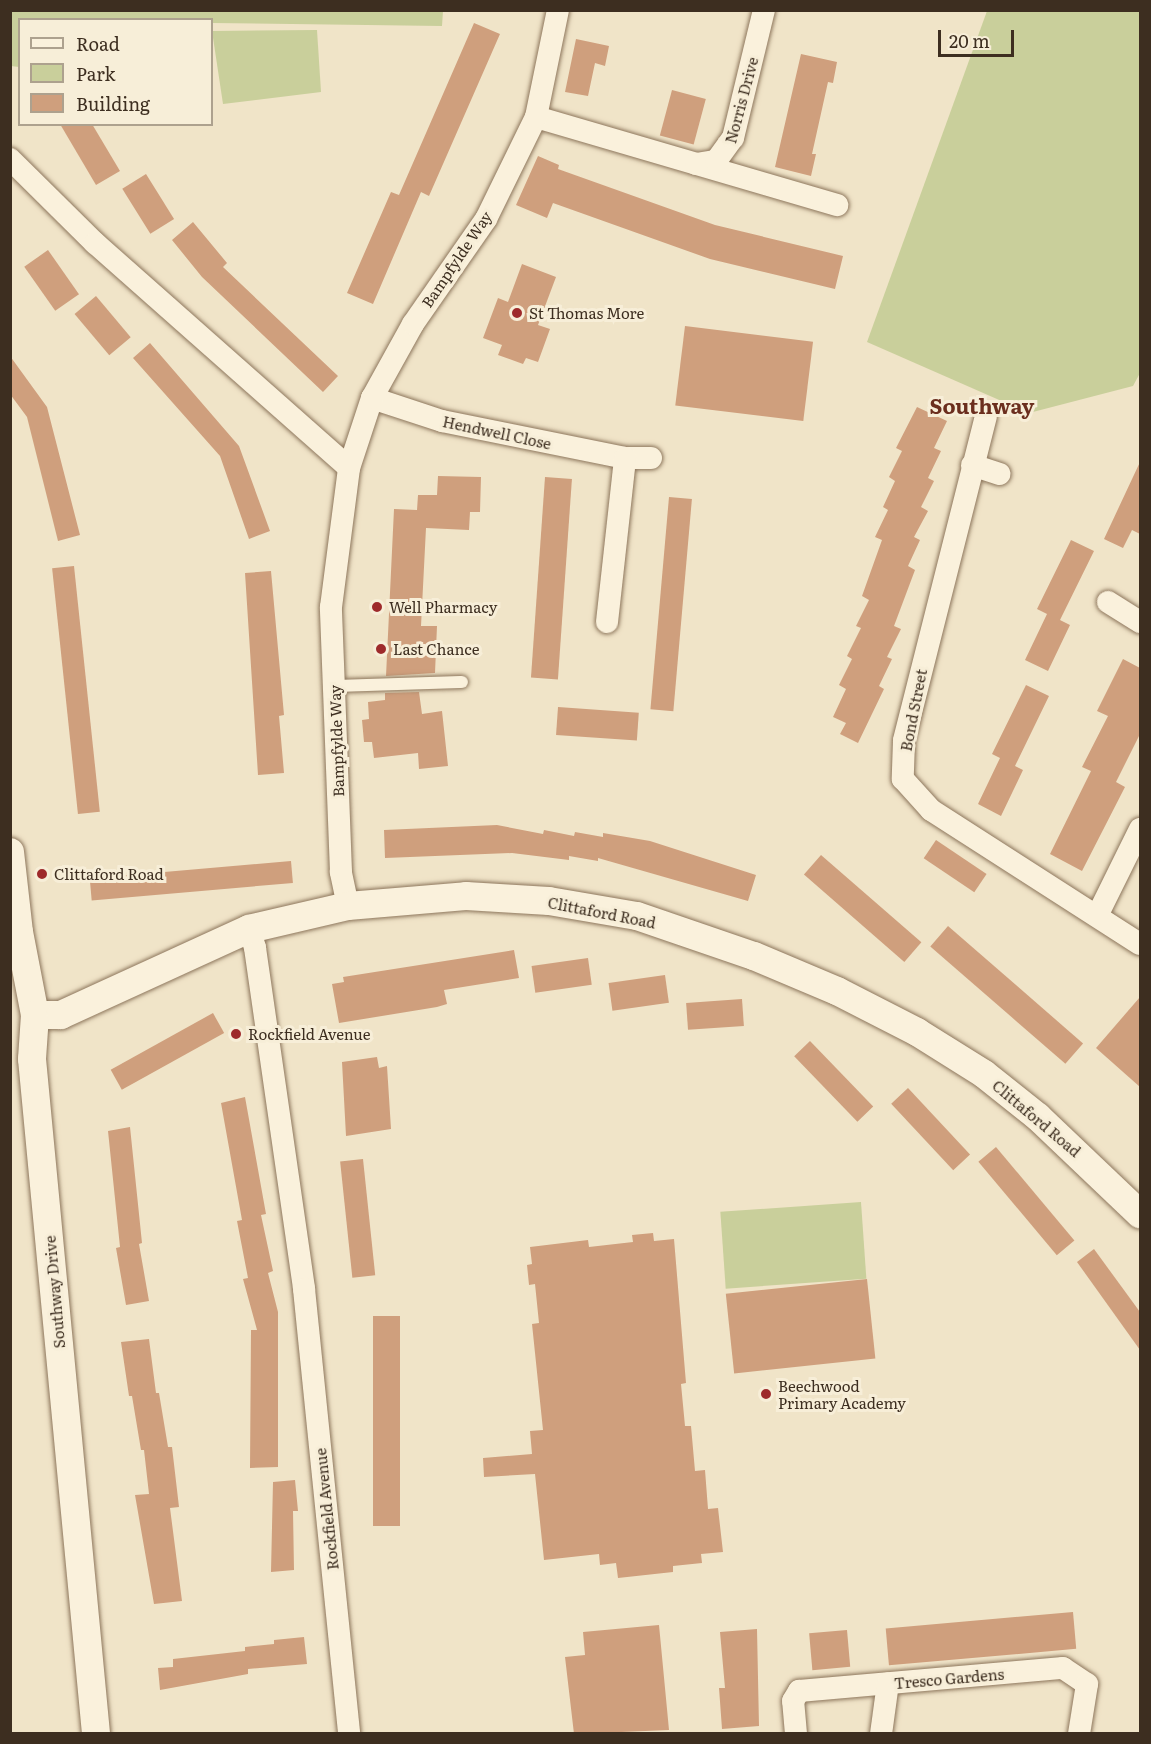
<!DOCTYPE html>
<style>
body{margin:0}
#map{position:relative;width:1151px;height:1744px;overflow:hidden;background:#f0e4c8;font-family:Literata,serif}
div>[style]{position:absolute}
.green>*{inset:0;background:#c9cf9b;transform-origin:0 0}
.building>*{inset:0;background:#cf9f7d;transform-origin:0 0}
.roads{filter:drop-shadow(0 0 2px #8d765c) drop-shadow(0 0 2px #8d765c)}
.service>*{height:12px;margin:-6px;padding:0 6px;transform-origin:6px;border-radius:6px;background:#faf1dc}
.minor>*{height:22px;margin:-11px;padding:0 11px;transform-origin:11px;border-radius:11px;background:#faf1dc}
.tertiary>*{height:28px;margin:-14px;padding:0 14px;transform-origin:14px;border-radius:14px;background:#faf1dc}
.dots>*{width:16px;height:16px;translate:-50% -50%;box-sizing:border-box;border:3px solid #f7eed8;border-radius:50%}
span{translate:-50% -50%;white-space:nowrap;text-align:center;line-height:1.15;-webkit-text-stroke:6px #f7eed8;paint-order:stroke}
.street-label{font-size:15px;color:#3d2e20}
.poi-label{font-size:15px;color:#3d2e20}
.left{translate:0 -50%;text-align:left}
.district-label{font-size:21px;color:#6b2e1e;font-weight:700}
.frame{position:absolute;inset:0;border:12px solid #3d2e20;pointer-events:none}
.legend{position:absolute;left:18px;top:18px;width:195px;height:108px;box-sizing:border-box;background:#f7eed8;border:2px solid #ada18e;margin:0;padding:8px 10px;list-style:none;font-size:18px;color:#3d2e20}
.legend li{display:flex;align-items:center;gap:12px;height:30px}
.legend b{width:30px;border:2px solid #ada18e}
.scale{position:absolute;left:938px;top:30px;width:76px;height:27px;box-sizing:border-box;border:3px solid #3d2e20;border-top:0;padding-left:8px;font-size:18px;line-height:21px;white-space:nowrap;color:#3d2e20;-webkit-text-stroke:4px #f7eed8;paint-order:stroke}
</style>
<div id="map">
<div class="green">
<i style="clip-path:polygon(11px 10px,443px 10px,443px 11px,442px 26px,212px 23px,212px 20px,20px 20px,19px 67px,11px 66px)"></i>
<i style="clip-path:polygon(987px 11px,1140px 11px,1140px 373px,1133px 386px,1029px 413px,867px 342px)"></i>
<i style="clip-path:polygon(317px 30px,321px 92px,223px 104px,212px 31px)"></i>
<i style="left:861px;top:1202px;width:77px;height:141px;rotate:86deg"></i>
</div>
<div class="building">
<i style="clip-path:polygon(474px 23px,500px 34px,429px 196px,421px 192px,373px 304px,347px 293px,391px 192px,399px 195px)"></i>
<i style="clip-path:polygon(576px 39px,609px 46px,605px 66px,595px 63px,588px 96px,565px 92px)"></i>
<i style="clip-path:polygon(801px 54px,837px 62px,833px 83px,828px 82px,812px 154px,816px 154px,811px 176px,775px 167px)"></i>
<i style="left:672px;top:90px;width:35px;height:47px;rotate:15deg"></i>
<i style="clip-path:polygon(60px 124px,92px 124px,120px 171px,96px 185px)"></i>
<i style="clip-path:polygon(538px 156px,559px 165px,558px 169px,715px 225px,843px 256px,835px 289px,710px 259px,553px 203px,547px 218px,516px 205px)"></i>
<i style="left:146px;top:174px;width:53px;height:28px;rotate:58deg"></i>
<i style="clip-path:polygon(193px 222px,227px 263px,223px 267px,338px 376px,323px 392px,202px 277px,172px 240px)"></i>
<i style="left:48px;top:250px;width:54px;height:29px;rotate:55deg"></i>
<i style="clip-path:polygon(522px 264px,556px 277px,538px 325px,550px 329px,538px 362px,526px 358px,523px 364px,498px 355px,502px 345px,483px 338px,498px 298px,508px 302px)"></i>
<i style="left:96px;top:296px;width:54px;height:28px;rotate:50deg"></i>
<i style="left:685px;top:326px;width:129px;height:80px;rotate:7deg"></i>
<i style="clip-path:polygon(150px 343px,239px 446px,270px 531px,249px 539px,220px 456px,133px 358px)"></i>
<i style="clip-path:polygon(10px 356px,47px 407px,80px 535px,58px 541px,27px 417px,10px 394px)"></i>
<i style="clip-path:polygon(917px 407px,947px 421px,934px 448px,941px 451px,928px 478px,934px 481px,921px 507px,928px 511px,914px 537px,920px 540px,908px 566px,915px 570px,894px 626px,901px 629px,887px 657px,892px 659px,879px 686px,884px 689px,858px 743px,840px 734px,846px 723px,833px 717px,846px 689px,839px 685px,852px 659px,847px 656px,861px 628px,856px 626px,869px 600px,862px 596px,882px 540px,875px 537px,888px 510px,883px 507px,895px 481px,889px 477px,902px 451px,896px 448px)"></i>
<i style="clip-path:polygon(1140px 462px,1140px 534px,1132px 530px,1123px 548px,1104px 539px)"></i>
<i style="clip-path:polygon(438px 476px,481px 477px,480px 512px,470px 512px,469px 530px,426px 528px,421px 626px,437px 626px,435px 673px,386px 676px,394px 509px,417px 510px,418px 495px,437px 495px)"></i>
<i style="left:545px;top:477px;width:27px;height:201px;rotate:4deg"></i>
<i style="left:669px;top:497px;width:23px;height:213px;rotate:5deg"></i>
<i style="clip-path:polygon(1071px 540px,1094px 551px,1060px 620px,1070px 625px,1048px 671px,1025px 660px,1047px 614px,1037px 609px)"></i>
<i style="left:74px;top:566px;width:247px;height:22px;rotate:84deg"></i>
<i style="clip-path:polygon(271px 571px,284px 715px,279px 716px,284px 773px,258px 775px,245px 573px)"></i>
<i style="clip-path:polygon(1123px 659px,1140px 668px,1140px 734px,1116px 782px,1125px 787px,1082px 871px,1050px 854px,1091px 771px,1082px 767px,1108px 716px,1097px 711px)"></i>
<i style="clip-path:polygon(1026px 685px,1049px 696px,1015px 766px,1023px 770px,1001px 816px,978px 804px,1000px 758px,992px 754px)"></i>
<i style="clip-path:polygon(419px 692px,422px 714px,442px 711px,448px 766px,419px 769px,418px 753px,374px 758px,372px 742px,364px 742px,362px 720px,369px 719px,368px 702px,385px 700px,385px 693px)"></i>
<i style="left:558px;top:707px;width:81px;height:28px;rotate:4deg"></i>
<i style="clip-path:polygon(497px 825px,543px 834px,544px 830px,574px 836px,575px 832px,603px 837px,603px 833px,650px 841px,756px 875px,748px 901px,598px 858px,598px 861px,569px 856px,569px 860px,512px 853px,385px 858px,384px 830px)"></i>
<i style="left:936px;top:840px;width:61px;height:22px;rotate:34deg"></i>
<i style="left:821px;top:855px;width:133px;height:26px;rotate:41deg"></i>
<i style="left:291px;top:861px;width:22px;height:202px;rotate:85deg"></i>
<i style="left:948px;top:926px;width:179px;height:27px;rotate:41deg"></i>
<i style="clip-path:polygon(514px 950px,519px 978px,444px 990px,447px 1004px,437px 1007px,339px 1023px,332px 984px,344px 982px,343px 977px)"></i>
<i style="left:588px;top:958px;width:27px;height:57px;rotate:82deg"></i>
<i style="left:665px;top:975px;width:28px;height:57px;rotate:82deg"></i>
<i style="clip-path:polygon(1140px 997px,1140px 1087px,1096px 1048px)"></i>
<i style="left:742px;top:999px;width:27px;height:56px;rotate:86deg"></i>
<i style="left:213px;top:1013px;width:23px;height:117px;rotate:61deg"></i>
<i style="left:810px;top:1041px;width:91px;height:22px;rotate:46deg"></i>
<i style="clip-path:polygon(377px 1057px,379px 1068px,387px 1066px,391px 1129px,346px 1136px,342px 1062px)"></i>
<i style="left:908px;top:1088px;width:91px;height:23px;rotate:47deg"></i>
<i style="clip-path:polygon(245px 1097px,266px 1214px,261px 1215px,273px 1271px,268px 1273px,278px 1312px,278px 1467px,250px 1468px,251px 1330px,257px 1330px,243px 1279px,248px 1278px,237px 1221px,242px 1220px,221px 1103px)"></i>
<i style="clip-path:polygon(130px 1127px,142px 1243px,139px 1244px,149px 1301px,126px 1305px,116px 1248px,120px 1247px,108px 1131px)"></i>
<i style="left:996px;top:1147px;width:122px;height:23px;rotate:50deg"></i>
<i style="left:363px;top:1159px;width:117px;height:23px;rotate:84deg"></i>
<i style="clip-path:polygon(653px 1233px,654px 1241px,674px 1239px,686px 1383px,681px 1384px,685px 1426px,691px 1426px,695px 1471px,705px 1470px,708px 1509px,718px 1508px,723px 1552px,701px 1554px,702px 1563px,673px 1566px,673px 1572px,618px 1578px,616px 1563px,600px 1565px,599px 1554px,544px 1560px,535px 1474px,484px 1477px,483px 1458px,532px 1454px,530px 1431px,543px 1430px,532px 1324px,539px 1323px,535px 1284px,529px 1285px,527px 1265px,532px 1264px,530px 1247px,588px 1240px,589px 1247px,633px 1242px,632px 1235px)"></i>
<i style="clip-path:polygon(1094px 1249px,1140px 1312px,1140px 1350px,1077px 1262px)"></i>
<i style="left:867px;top:1279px;width:80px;height:142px;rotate:84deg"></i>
<i style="left:400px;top:1316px;width:210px;height:27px;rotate:90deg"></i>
<i style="clip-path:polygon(149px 1339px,156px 1393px,159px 1393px,168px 1447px,172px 1447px,179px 1507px,170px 1508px,182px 1601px,154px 1604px,135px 1495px,149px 1494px,144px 1450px,141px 1450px,132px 1396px,129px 1396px,121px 1342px)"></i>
<i style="clip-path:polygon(295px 1480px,298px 1511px,293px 1511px,294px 1570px,271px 1572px,273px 1482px)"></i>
<i style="left:1073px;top:1612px;width:37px;height:188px;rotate:85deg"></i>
<i style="clip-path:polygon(659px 1625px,669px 1730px,574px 1734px,565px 1657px,585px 1655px,583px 1632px)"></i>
<i style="clip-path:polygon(757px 1629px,759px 1726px,722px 1729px,719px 1688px,725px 1688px,720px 1632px)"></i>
<i style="left:847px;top:1630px;width:37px;height:38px;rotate:85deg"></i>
<i style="clip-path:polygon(304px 1637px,307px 1664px,248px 1669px,248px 1674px,160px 1690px,158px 1668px,173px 1667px,173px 1659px,245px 1651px,245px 1647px,274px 1644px,274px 1640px)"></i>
</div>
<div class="roads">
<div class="service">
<i style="left:334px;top:686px;width:128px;rotate:-1.8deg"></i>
</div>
<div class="minor">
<i style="left:536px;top:117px;width:314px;rotate:16.3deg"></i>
<i style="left:10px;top:159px;width:120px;rotate:44.7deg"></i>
<i style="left:95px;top:243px;width:339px;rotate:41.5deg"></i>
<i style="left:696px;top:164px;width:20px;rotate:-9deg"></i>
<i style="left:716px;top:161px;width:29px;rotate:-54deg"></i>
<i style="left:733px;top:138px;width:132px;rotate:-76.4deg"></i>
<i style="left:372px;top:398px;width:74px;rotate:18.2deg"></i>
<i style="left:442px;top:421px;width:187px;rotate:11.4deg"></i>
<i style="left:625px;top:458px;width:26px"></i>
<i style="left:986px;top:416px;width:335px;rotate:104.2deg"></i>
<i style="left:904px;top:741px;width:38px;rotate:92deg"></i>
<i style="left:903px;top:779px;width:42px;rotate:47.9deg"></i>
<i style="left:931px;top:810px;width:248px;rotate:32.7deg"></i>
<i style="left:972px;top:465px;width:29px;rotate:18deg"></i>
<i style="left:1108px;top:602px;width:38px;rotate:32deg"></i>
<i style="left:607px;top:622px;width:165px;rotate:-83.7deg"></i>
<i style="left:348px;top:906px;width:35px;rotate:-102deg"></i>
<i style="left:341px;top:872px;width:265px;rotate:-92.2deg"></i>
<i style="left:331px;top:607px;width:140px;rotate:-82.6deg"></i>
<i style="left:349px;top:468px;width:74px;rotate:-71.8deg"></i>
<i style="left:372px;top:398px;width:85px;rotate:-61deg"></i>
<i style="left:413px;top:324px;width:128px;rotate:-55.2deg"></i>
<i style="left:486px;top:219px;width:114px;rotate:-63.9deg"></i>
<i style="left:536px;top:117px;width:109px;rotate:-78.4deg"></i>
<i style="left:1098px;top:914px;width:95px;rotate:-63.7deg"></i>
<i style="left:249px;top:929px;width:20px;rotate:72deg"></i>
<i style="left:255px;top:948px;width:345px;rotate:81.8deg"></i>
<i style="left:304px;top:1289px;width:447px;rotate:84.2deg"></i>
<i style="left:796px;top:1734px;width:33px;rotate:-95deg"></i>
<i style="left:793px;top:1701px;width:12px;rotate:-59deg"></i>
<i style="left:799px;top:1691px;width:265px;rotate:-5deg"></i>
<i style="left:1063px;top:1668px;width:29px;rotate:34deg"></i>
<i style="left:1087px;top:1684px;width:51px;rotate:99.1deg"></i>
<i style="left:881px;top:1734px;width:51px;rotate:-82.2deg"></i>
</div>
<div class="tertiary">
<i style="left:10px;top:852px;width:81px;rotate:83.6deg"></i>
<i style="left:19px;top:932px;width:85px;rotate:79.1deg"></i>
<i style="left:35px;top:1015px;width:44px;rotate:93.9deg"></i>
<i style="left:32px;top:1059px;width:678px;rotate:84.58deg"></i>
<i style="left:35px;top:1015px;width:26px"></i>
<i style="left:61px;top:1015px;width:207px;rotate:-24.6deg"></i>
<i style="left:249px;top:929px;width:102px;rotate:-13.1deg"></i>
<i style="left:348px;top:906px;width:118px;rotate:-4.8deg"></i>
<i style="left:466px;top:896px;width:83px;rotate:3.4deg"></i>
<i style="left:549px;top:901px;width:89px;rotate:9.7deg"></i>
<i style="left:637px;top:916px;width:124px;rotate:18.9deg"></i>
<i style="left:754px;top:956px;width:90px;rotate:22.9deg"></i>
<i style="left:837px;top:991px;width:90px;rotate:27.1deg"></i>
<i style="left:917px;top:1032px;width:79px;rotate:32.1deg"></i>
<i style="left:984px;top:1074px;width:69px;rotate:38.5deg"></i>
<i style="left:1038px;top:1117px;width:141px;rotate:43.6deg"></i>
</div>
</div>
<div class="dots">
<i style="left:517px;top:313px;background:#9e2a2b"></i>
<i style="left:377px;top:607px;background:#9e2a2b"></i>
<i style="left:381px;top:649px;background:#9e2a2b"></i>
<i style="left:42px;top:874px;background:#9e2a2b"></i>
<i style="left:236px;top:1034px;background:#9e2a2b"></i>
<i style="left:766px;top:1394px;background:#9e2a2b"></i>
</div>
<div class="street-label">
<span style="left:741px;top:100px;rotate:-75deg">Norris Drive</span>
<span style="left:456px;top:259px;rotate:-56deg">Bampfylde Way</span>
<span style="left:497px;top:432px;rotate:12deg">Hendwell Close</span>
<span style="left:913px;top:710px;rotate:-79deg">Bond Street</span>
<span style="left:336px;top:741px;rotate:-92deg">Bampfylde Way</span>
<span style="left:602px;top:912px;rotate:11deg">Clittaford Road</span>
<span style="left:1037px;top:1118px;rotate:40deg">Clittaford Road</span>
<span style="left:54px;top:1292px;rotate:-95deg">Southway Drive</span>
<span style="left:326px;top:1509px;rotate:-96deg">Rockfield Avenue</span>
<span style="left:949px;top:1678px;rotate:-5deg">Tresco Gardens</span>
</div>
<div class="poi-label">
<span class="left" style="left:529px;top:313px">St Thomas More</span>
<span class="left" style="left:389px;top:607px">Well Pharmacy</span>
<span class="left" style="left:393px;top:649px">Last Chance</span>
<span class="left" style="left:54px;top:874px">Clittaford Road</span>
<span class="left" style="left:248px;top:1034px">Rockfield Avenue</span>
<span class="left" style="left:778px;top:1394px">Beechwood<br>Primary Academy</span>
</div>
<div class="district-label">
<span style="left:982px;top:405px">Southway</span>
</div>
<div class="frame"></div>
<ul class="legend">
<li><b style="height:8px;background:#faf1dc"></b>Road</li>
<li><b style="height:16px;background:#c9cf9b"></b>Park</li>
<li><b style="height:16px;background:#cf9f7d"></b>Building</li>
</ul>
<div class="scale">20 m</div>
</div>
